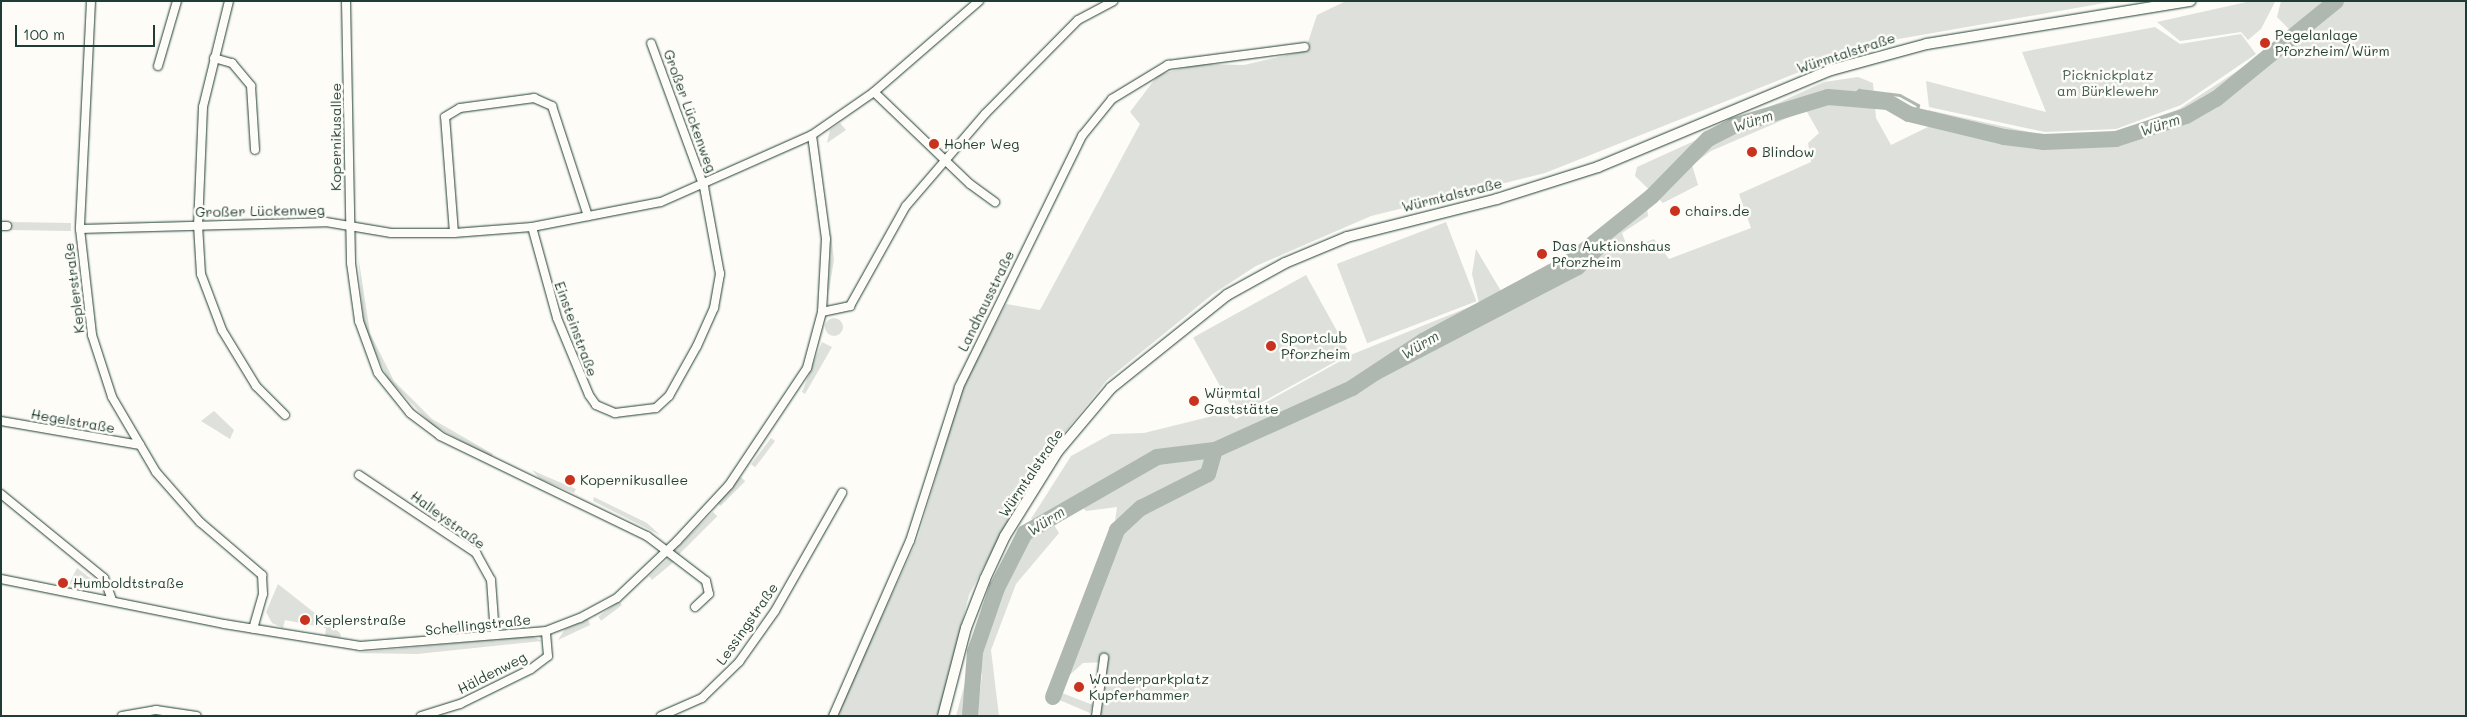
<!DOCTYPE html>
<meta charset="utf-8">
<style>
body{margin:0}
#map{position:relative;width:2467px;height:717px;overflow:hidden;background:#fdfcf7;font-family:Mali,sans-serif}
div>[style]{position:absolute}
.green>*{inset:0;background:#dde0db;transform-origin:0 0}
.round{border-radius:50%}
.stream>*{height:2.5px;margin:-1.25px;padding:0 1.25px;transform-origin:1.25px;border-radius:1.25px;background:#aeb8b1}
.canal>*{height:10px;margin:-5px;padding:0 5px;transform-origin:5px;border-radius:5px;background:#aeb8b1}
.river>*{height:16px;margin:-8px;padding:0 8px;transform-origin:8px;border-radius:8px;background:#aeb8b1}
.roads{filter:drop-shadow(0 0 1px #1f3d34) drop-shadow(0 0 1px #1f3d34)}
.minor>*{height:8px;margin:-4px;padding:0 4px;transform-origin:4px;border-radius:4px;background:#fdfcf7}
.secondary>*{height:10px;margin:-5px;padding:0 5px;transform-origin:5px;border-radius:5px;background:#fdfcf7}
.dots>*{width:14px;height:14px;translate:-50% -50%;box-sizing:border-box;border:2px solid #fdfcf7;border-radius:50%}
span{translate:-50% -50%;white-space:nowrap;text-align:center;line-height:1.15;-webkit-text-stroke:5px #fdfcf7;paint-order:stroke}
.poi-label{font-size:14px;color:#1f3d34}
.left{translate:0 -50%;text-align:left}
.street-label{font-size:14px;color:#1f3d34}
.park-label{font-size:14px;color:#455e55}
.water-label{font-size:15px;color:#435c53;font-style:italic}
.frame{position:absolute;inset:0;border:2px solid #1f3d34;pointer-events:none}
.scale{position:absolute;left:15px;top:25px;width:140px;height:22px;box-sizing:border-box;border:2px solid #1f3d34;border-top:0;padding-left:6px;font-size:15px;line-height:18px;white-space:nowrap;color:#1f3d34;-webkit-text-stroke:4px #fdfcf7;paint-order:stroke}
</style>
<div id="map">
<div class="green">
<i style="clip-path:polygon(1346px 1px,2116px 1px,1870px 44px,1545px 173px,1371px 216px,1256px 266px,1213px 294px,1107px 380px,1037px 466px,969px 595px,938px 716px,836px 716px,918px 538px,963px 386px,1006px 304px,1040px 310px,1140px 124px,1130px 112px,1158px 75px,1198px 64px,1244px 65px,1305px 51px,1317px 15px)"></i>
<i style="clip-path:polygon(2251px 1px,2275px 2px,2261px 29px,2248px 40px,2241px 32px,2180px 41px,2157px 22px)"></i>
<i style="clip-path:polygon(2281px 1px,2466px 1px,2466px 716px,1098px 716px,1106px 662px,1083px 663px,1063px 681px,1062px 693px,1093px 705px,1090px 713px,1050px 696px,1114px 528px,1117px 507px,1086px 511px,1075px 499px,1037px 520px,1031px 519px,1071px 456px,1111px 434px,1144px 433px,1229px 412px,1236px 419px,1353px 354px,1479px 303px,1472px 274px,1476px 249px,1504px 296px,1556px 266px,1646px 198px,1648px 216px,1622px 233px,1628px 249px,1654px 239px,1669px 259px,1751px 228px,1739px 194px,1811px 162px,1808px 143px,1819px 133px,1806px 110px,1711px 151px,1692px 165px,1698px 185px,1663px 203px,1635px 176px,1637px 167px,1824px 82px,1858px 77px,1873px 83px,1876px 118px,1891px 145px,1932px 125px,1928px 110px,2043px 135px,2116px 132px,2179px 109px,2254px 60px,2275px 57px,2296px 36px,2277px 17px)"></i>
<i style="clip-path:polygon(2155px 27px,2180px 44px,2241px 34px,2256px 54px,2181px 105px,2116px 129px,2045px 132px,1929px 107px,1926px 81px,2046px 112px,2022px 52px)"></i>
<i style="clip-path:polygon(840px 123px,846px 130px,827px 143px,830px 130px)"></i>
<i style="left:8px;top:222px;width:63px;height:8px;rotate:1deg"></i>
<i style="left:1446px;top:222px;width:85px;height:117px;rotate:69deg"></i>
<i style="clip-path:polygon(831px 234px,834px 260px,828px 296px,830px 261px)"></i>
<i style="clip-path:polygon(358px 255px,370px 333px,394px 381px,432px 419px,493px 454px,491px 457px,432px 425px,388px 379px,364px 328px)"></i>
<i style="left:1306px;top:275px;width:90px;height:129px;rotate:61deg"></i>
<i class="round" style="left:825px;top:318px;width:18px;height:18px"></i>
<i style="clip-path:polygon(822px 342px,832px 347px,805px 394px,802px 392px)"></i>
<i style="clip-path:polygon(214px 411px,234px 430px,230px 439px,201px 421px)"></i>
<i style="left:771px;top:438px;width:5px;height:33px;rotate:37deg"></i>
<i style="clip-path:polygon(532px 470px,545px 476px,576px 489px,574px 493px,540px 479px)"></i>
<i style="left:741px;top:477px;width:6px;height:35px;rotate:45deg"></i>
<i style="clip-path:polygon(594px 497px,647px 523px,660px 535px,593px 501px)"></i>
<i style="left:713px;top:512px;width:6px;height:56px;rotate:45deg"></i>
<i style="clip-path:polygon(1051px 520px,1059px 533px,1016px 584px,991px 650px,999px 716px,977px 716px,982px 675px,977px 655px,991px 613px,1014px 556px,1026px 539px)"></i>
<i style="clip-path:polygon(671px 556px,676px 560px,652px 580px,649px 576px)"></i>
<i style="clip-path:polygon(77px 568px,94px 581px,93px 588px,69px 584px)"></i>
<i style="clip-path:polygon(278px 584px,340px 633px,341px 637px,325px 636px,326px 628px,285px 620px,283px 628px,272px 623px,266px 612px)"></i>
<i style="left:619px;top:601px;width:5px;height:26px;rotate:53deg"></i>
<i style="clip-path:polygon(588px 619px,590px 625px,558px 640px,565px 629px)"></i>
<i style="clip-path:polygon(532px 636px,542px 641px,417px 654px,354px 653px)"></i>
<i style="clip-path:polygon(972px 670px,969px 716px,956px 716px,965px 683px)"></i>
</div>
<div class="stream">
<i style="left:1850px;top:98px;width:12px;rotate:-42deg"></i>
<i style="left:1859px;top:90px;width:41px;rotate:7deg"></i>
<i style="left:1900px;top:95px;width:21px;rotate:29deg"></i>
<i style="left:1918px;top:105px;width:11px;rotate:90deg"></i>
</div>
<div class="canal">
<i style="left:1352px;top:388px;width:256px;rotate:-27.5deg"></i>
<i style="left:1579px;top:270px;width:29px;rotate:-44deg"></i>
</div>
<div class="river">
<i style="left:1053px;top:697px;width:179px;rotate:-69deg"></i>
<i style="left:1117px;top:530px;width:33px;rotate:-43deg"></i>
<i style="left:1141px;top:508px;width:75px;rotate:-26.9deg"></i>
<i style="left:1208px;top:474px;width:25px;rotate:-74deg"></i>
<i style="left:970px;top:716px;width:64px;rotate:-85.5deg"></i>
<i style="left:975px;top:652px;width:68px;rotate:-71deg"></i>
<i style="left:997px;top:588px;width:62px;rotate:-63deg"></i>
<i style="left:1025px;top:533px;width:152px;rotate:-29.9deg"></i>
<i style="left:1157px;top:457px;width:58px;rotate:-6.9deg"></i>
<i style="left:1215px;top:450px;width:150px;rotate:-24.3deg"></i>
<i style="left:1352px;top:388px;width:85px;rotate:-33.5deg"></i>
<i style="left:1423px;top:341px;width:167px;rotate:-28.3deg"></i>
<i style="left:1570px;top:262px;width:105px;rotate:-38.8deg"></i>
<i style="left:1652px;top:196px;width:80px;rotate:-45.5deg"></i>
<i style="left:1708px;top:139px;width:28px;rotate:-27deg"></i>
<i style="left:1733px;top:126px;width:99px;rotate:-17deg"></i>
<i style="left:1828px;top:97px;width:60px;rotate:4.8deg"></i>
<i style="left:1888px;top:102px;width:24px;rotate:30deg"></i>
<i style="left:1909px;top:114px;width:98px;rotate:13.6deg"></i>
<i style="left:2004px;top:137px;width:40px;rotate:7.1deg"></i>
<i style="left:2044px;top:142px;width:72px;rotate:-2.4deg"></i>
<i style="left:2116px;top:139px;width:74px;rotate:-18.2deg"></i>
<i style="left:2186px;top:116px;width:34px;rotate:-30deg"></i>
<i style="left:2216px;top:99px;width:155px;rotate:-39.2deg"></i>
</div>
<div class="roads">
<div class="minor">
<i style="left:91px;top:1px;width:228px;rotate:92.8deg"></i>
<i style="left:80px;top:229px;width:107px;rotate:83.5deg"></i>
<i style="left:92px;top:335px;width:65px;rotate:72.1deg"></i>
<i style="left:112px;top:397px;width:87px;rotate:59.6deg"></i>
<i style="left:156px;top:472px;width:67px;rotate:48.7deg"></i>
<i style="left:200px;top:522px;width:82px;rotate:40.5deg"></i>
<i style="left:262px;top:575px;width:19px;rotate:87deg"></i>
<i style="left:263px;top:594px;width:36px;rotate:106deg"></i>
<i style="left:229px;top:1px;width:109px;rotate:103.8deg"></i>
<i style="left:203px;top:107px;width:118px;rotate:92.4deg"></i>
<i style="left:198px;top:225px;width:49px;rotate:86.5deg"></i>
<i style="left:201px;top:274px;width:60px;rotate:69.4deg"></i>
<i style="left:222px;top:330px;width:66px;rotate:58.7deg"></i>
<i style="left:256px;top:386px;width:41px;rotate:45deg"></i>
<i style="left:346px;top:1px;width:262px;rotate:88.9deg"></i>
<i style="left:351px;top:263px;width:59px;rotate:82.1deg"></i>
<i style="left:359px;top:321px;width:55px;rotate:69.9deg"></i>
<i style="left:378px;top:373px;width:51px;rotate:51.3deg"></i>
<i style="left:410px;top:413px;width:38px;rotate:37deg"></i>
<i style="left:440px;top:436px;width:230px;rotate:25.8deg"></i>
<i style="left:647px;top:536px;width:74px;rotate:37.3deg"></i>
<i style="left:706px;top:581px;width:13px;rotate:77deg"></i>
<i style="left:709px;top:594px;width:19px;rotate:137deg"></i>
<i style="left:214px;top:58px;width:19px;rotate:16deg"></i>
<i style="left:232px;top:63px;width:30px;rotate:50deg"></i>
<i style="left:251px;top:86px;width:64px;rotate:86.4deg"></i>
<i style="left:158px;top:66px;width:68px;rotate:-73.7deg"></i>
<i style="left:874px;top:92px;width:133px;rotate:43.8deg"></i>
<i style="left:970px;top:184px;width:31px;rotate:36deg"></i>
<i style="left:1px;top:226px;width:6px"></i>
<i style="left:532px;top:227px;width:94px;rotate:74.6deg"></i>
<i style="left:557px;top:318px;width:83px;rotate:67.4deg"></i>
<i style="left:589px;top:395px;width:12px;rotate:55deg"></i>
<i style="left:596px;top:405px;width:21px;rotate:23deg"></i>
<i style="left:615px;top:413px;width:41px;rotate:-7deg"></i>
<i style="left:656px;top:408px;width:18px;rotate:-43deg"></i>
<i style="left:669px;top:396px;width:57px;rotate:-60.8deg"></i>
<i style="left:697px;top:346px;width:42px;rotate:-65.9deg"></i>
<i style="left:714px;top:308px;width:35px;rotate:-80deg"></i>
<i style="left:720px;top:274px;width:88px;rotate:-100.4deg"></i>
<i style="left:704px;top:187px;width:153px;rotate:-110.2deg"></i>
<i style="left:80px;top:229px;width:246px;rotate:-1.6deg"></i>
<i style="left:326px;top:222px;width:66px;rotate:9.6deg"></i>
<i style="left:391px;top:233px;width:63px"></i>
<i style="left:454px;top:233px;width:78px;rotate:-4.4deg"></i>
<i style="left:532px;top:227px;width:131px;rotate:-11deg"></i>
<i style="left:661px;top:202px;width:165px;rotate:-23.9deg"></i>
<i style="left:812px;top:135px;width:75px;rotate:-34.7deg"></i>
<i style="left:874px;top:92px;width:139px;rotate:-40.9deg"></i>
<i style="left:454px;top:233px;width:116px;rotate:-94.4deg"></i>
<i style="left:445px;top:117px;width:17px;rotate:-31deg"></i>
<i style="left:460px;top:108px;width:75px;rotate:-7.7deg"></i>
<i style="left:534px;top:98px;width:20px;rotate:24deg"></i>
<i style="left:552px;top:106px;width:116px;rotate:71.9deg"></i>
<i style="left:822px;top:312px;width:29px;rotate:-12deg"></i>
<i style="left:850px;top:306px;width:115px;rotate:-60.8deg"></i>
<i style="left:906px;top:206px;width:121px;rotate:-49.3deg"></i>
<i style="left:985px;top:114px;width:132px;rotate:-45.3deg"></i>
<i style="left:1078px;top:20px;width:40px;rotate:-28deg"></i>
<i style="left:1px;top:421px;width:141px;rotate:9.8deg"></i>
<i style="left:359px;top:475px;width:141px;rotate:33.7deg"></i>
<i style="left:476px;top:553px;width:31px;rotate:61deg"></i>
<i style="left:491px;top:580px;width:55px;rotate:85.8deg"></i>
<i style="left:1px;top:494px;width:133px;rotate:39.2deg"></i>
<i style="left:104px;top:578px;width:23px;rotate:70deg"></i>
<i style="left:1px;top:579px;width:227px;rotate:11.4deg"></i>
<i style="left:224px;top:624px;width:138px;rotate:9.2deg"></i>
<i style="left:360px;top:646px;width:187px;rotate:-4.6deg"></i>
<i style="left:546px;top:631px;width:36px;rotate:-21deg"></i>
<i style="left:580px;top:618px;width:42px;rotate:-28.4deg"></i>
<i style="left:617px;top:598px;width:83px;rotate:-43.5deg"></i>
<i style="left:677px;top:541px;width:76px;rotate:-47.1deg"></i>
<i style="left:729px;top:485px;width:141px;rotate:-56.3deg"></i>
<i style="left:807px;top:368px;width:58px;rotate:-75deg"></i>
<i style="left:822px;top:312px;width:73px;rotate:-86.9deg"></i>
<i style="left:826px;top:239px;width:105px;rotate:-97.7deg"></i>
<i style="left:122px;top:716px;width:35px;rotate:-10deg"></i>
<i style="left:156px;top:710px;width:41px;rotate:8.3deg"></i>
<i style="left:421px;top:716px;width:41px;rotate:-17.1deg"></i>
<i style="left:460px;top:704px;width:79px;rotate:-26.2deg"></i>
<i style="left:531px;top:669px;width:21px;rotate:-37deg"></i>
<i style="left:548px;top:656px;width:25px;rotate:-95deg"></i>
<i style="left:661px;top:716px;width:45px;rotate:-23.7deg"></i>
<i style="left:702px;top:698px;width:52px;rotate:-44.2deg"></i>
<i style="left:739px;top:662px;width:62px;rotate:-54.8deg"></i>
<i style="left:775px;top:611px;width:136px;rotate:-60.4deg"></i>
<i style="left:833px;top:716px;width:191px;rotate:-66.3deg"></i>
<i style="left:910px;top:541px;width:162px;rotate:-72.3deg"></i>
<i style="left:959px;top:387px;width:280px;rotate:-63.9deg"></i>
<i style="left:1082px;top:136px;width:48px;rotate:-51deg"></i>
<i style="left:1112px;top:99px;width:66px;rotate:-31.3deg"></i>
<i style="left:1168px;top:65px;width:138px;rotate:-7.5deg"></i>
<i style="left:1096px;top:716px;width:59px;rotate:-82.1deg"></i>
</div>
<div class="secondary">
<i style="left:943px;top:716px;width:91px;rotate:-75.4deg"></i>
<i style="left:966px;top:628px;width:53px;rotate:-68.8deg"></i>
<i style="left:985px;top:579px;width:47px;rotate:-65.1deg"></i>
<i style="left:1005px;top:536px;width:100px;rotate:-58.1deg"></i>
<i style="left:1058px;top:451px;width:82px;rotate:-49.9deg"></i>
<i style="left:1111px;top:388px;width:149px;rotate:-38.7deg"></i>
<i style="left:1227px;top:295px;width:66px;rotate:-28.9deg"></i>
<i style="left:1285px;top:263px;width:67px;rotate:-22.8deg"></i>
<i style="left:1347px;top:237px;width:155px;rotate:-14.2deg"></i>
<i style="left:1497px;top:199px;width:106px;rotate:-17.6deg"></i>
<i style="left:1598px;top:167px;width:252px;rotate:-22.6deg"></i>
<i style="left:1831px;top:70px;width:99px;rotate:-15.2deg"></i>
<i style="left:1927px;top:44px;width:267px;rotate:-9.3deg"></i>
</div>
</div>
<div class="dots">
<i style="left:2265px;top:43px;background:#c8321e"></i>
<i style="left:934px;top:144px;background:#c8321e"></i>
<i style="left:1752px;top:152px;background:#c8321e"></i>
<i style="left:1675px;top:211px;background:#c8321e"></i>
<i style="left:1542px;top:254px;background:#c8321e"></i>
<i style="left:1271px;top:346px;background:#c8321e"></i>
<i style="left:1194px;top:401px;background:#c8321e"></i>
<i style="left:570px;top:480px;background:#c8321e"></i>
<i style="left:63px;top:583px;background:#c8321e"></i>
<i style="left:305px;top:620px;background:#c8321e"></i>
<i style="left:1079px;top:687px;background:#c8321e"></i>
</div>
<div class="poi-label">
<span class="left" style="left:2275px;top:43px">Pegelanlage<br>Pforzheim/Würm</span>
<span class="left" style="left:944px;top:144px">Hoher Weg</span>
<span class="left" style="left:1762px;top:152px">Blindow</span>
<span class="left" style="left:1685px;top:211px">chairs.de</span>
<span class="left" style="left:1552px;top:254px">Das Auktionshaus<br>Pforzheim</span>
<span class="left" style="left:1281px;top:346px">Sportclub<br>Pforzheim</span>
<span class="left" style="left:1204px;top:401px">Würmtal<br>Gaststätte</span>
<span class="left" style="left:580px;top:480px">Kopernikusallee</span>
<span class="left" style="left:73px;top:583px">Humboldtstraße</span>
<span class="left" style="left:315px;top:620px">Keplerstraße</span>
<span class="left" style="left:1089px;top:687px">Wanderparkplatz<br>Kupferhammer</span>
</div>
<div class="street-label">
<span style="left:1846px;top:53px;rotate:-18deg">Würmtalstraße</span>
<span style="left:690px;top:111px;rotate:70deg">Großer Lückenweg</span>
<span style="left:336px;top:137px;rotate:-90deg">Kopernikusallee</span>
<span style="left:1452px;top:195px;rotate:-14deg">Würmtalstraße</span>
<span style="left:260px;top:211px;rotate:-1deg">Großer Lückenweg</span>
<span style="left:74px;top:288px;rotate:-97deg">Keplerstraße</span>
<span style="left:986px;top:301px;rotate:-64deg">Landhausstraße</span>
<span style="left:576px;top:329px;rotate:70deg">Einsteinstraße</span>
<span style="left:73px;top:421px;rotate:10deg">Hegelstraße</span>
<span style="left:1031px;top:473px;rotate:-56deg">Würmtalstraße</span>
<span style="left:448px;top:520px;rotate:36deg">Halleystraße</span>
<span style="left:747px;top:624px;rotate:-55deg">Lessingstraße</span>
<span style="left:478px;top:625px;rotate:-6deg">Schellingstraße</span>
<span style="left:492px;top:673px;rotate:-27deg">Häldenweg</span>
</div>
<div class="park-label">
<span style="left:2108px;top:83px">Picknickplatz<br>am Bürklewehr</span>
</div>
<div class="water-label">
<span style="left:1753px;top:121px;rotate:-18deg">Würm</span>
<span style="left:2160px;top:125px;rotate:-18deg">Würm</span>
<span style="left:1420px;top:345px;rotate:-31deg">Würm</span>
<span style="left:1046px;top:521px;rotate:-33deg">Würm</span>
</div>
<div class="frame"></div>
<div class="scale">100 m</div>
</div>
